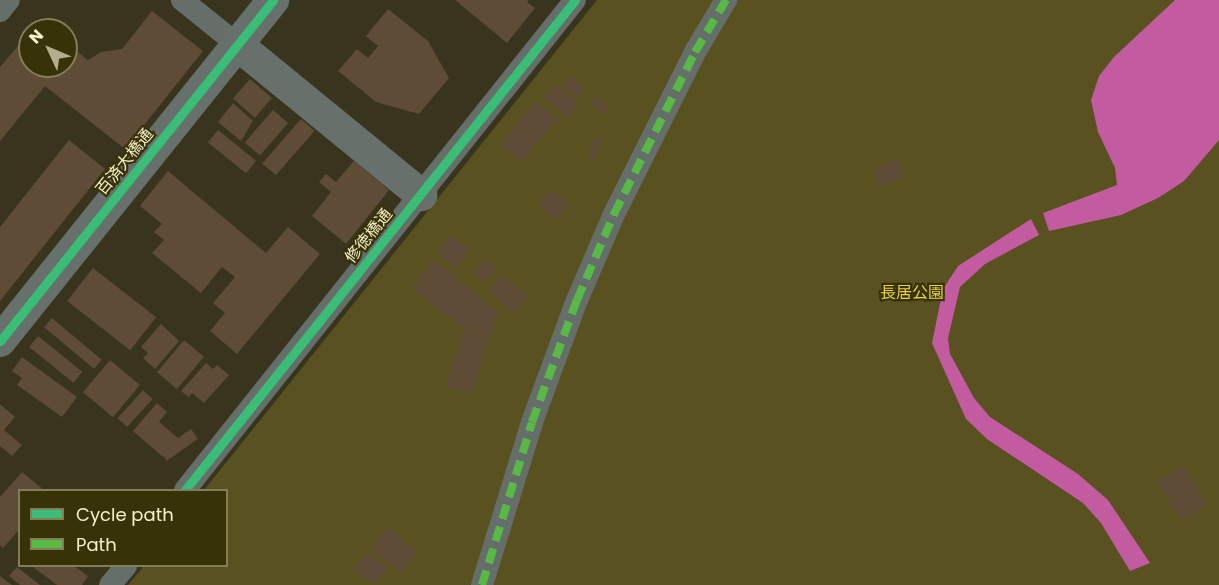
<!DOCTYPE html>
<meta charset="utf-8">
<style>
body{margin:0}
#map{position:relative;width:1219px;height:585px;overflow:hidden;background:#38341e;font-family:Poppins,"Noto Sans JP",sans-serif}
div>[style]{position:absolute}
.green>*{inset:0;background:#595120}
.water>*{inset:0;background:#c35ba1}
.building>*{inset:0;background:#5e4c36;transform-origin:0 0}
.street>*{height:22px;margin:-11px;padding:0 11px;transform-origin:11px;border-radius:11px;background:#666e6a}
.secondary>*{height:32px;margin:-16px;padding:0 16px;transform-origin:16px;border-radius:16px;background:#67706a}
.quiet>*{height:8px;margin-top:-4px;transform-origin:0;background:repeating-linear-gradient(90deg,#58b947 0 15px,transparent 0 23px)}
.cycleway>*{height:9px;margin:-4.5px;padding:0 4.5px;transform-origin:4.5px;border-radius:4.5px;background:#3abd76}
span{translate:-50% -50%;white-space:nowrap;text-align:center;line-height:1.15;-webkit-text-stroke:4.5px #383208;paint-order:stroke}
.street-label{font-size:16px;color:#f6f0cb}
.park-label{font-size:16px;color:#e8d340}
.legend{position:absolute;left:18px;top:489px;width:210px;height:78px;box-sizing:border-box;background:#383208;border:2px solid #847e56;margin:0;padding:8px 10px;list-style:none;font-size:18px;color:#f6f0cb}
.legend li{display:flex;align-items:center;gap:12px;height:30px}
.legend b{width:30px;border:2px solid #847e56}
.north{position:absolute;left:18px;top:18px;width:60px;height:60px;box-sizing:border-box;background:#383208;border:2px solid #847e56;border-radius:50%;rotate:314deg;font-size:16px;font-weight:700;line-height:24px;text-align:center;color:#f6f0cb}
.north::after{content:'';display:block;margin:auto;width:21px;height:27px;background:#b4ae8e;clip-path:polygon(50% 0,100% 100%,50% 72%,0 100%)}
</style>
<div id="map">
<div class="green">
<i style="clip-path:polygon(597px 0,1219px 0,1219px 585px,128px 585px,144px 566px,226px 566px,226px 490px,204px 490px)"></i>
</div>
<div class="water">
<i style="clip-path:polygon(1175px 0,1219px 0,1219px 140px,1184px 181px,1158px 198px,1121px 215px,1049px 231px,1043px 213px,1117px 185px,1115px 168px,1098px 132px,1091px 100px,1099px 76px,1114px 57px)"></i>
<i style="clip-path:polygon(1031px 219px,1039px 235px,985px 264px,960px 287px,948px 338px,950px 354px,974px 398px,990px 417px,1078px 474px,1108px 500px,1150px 563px,1130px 571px,1101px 523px,1083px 503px,987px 439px,966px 419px,932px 343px,943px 289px,958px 266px)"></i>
</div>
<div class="building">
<i style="clip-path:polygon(455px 0,529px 0,527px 2px,535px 8px,507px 43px)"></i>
<i style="clip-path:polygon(388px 9px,428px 41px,449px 78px,419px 114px,376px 102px,338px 71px,357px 49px,368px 58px,378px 46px,366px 36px)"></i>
<i style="clip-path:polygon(152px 11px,203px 51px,125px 149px,45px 86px,0 141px,0 67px,29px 33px,30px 66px,66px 66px,66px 43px,88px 60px,101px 52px,122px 49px)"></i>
<i style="clip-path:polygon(570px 75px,586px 90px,579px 98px,562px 87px)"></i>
<i style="left:250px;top:79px;width:29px;height:26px;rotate:41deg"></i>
<i style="clip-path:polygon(555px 84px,577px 102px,571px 117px,566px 113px,564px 116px,545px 98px,544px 93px,549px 94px)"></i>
<i style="left:597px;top:96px;width:18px;height:9px;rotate:45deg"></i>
<i style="clip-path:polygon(535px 101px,561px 122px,558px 125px,553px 122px,522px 162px,500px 146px)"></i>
<i style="clip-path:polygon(233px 103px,253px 121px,241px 141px,218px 122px)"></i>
<i style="left:273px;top:110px;width:20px;height:43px;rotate:41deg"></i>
<i style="left:301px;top:119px;width:18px;height:59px;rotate:41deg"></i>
<i style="left:218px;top:130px;width:49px;height:16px;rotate:39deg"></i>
<i style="left:595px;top:138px;width:8px;height:21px;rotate:23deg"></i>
<i style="clip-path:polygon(69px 140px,105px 169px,0 301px,0 227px)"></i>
<i style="left:898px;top:159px;width:19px;height:27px;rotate:69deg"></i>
<i style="clip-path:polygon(354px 161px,389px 190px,346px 244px,312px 216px,331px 192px,319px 182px,326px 174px,336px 182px)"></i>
<i style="clip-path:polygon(168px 171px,266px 253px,288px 227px,320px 254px,237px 354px,210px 331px,225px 313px,213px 303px,235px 277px,222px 267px,201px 293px,152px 253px,164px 240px,154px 232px,162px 224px,140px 206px)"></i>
<i style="left:550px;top:190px;width:24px;height:20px;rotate:36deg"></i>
<i style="left:451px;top:235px;width:24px;height:24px;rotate:38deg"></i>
<i style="left:484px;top:259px;width:15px;height:18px;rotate:37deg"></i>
<i style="clip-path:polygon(434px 260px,498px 312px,471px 394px,446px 386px,465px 330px,412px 288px)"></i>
<i style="left:93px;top:268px;width:80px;height:42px;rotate:38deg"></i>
<i style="left:502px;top:274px;width:35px;height:22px;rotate:41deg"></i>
<i style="left:52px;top:318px;width:65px;height:12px;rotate:40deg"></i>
<i style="clip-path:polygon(161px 324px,179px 341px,155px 369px,143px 358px,148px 353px,141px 347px)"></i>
<i style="left:38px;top:336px;width:57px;height:14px;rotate:39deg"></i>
<i style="left:184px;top:340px;width:26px;height:42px;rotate:40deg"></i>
<i style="clip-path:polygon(22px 357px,77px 397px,62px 417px,17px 385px,22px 378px,12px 371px)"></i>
<i style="left:110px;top:360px;width:39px;height:42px;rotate:40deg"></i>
<i style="clip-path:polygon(206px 363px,213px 369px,217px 365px,229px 375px,204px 403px,192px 393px,189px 397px,181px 391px)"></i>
<i style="left:143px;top:390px;width:13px;height:38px;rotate:42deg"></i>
<i style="clip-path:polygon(157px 403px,167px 412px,159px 422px,179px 439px,163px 457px,133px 431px)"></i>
<i style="clip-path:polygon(0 404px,15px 417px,4px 430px,22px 445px,12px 456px,0 446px)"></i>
<i style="left:191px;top:429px;width:12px;height:38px;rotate:55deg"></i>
<i style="left:1183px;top:465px;width:47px;height:31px;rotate:58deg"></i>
<i style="clip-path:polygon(22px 472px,44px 490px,20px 490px,20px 529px,3px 548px,0 545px,0 497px)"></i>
<i style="left:387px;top:528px;width:39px;height:27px;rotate:38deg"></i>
<i style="clip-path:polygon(366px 553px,388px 568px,375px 584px,352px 569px)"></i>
<i style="clip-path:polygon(32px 566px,74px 566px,88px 576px,82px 585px,57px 585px)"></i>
<i style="clip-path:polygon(17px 567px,40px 585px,20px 585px,9px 576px)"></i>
<i style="clip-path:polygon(0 576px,12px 585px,0 585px)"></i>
</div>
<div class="street">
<i style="left:182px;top:0;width:72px;rotate:38.8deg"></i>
<i style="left:0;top:11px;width:14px;rotate:-51deg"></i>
<i style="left:185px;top:490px;width:626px;rotate:-51.48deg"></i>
<i style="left:110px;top:585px;width:25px;rotate:-50deg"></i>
<i style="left:482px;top:585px;width:170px;rotate:-72.9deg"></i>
<i style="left:532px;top:422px;width:130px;rotate:-69.8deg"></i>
<i style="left:577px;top:300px;width:94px;rotate:-66.7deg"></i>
<i style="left:614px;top:214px;width:181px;rotate:-63.4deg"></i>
<i style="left:695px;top:52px;width:61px;rotate:-59.2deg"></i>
</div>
<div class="secondary">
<i style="left:238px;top:45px;width:237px;rotate:39.3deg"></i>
<i style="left:0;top:341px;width:437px;rotate:-51.3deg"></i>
</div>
<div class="quiet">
<i style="left:482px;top:585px;width:170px;rotate:-72.9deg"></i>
<i style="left:532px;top:422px;width:130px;rotate:-69.8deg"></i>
<i style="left:577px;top:300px;width:94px;rotate:-66.7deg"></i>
<i style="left:614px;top:214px;width:181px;rotate:-63.4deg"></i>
<i style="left:695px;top:52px;width:61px;rotate:-59.2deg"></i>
</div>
<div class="cycleway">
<i style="left:0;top:341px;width:437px;rotate:-51.3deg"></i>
<i style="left:185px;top:490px;width:626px;rotate:-51.48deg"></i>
</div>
<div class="street-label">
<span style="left:125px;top:162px;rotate:-51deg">百済大橋通</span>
<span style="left:369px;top:236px;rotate:-51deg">修徳橋通</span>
</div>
<div class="park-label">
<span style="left:912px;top:293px">長居公園</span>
</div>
<ul class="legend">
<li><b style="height:8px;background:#3abd76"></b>Cycle path</li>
<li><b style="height:8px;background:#58b947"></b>Path</li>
</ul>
<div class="north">N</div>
</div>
